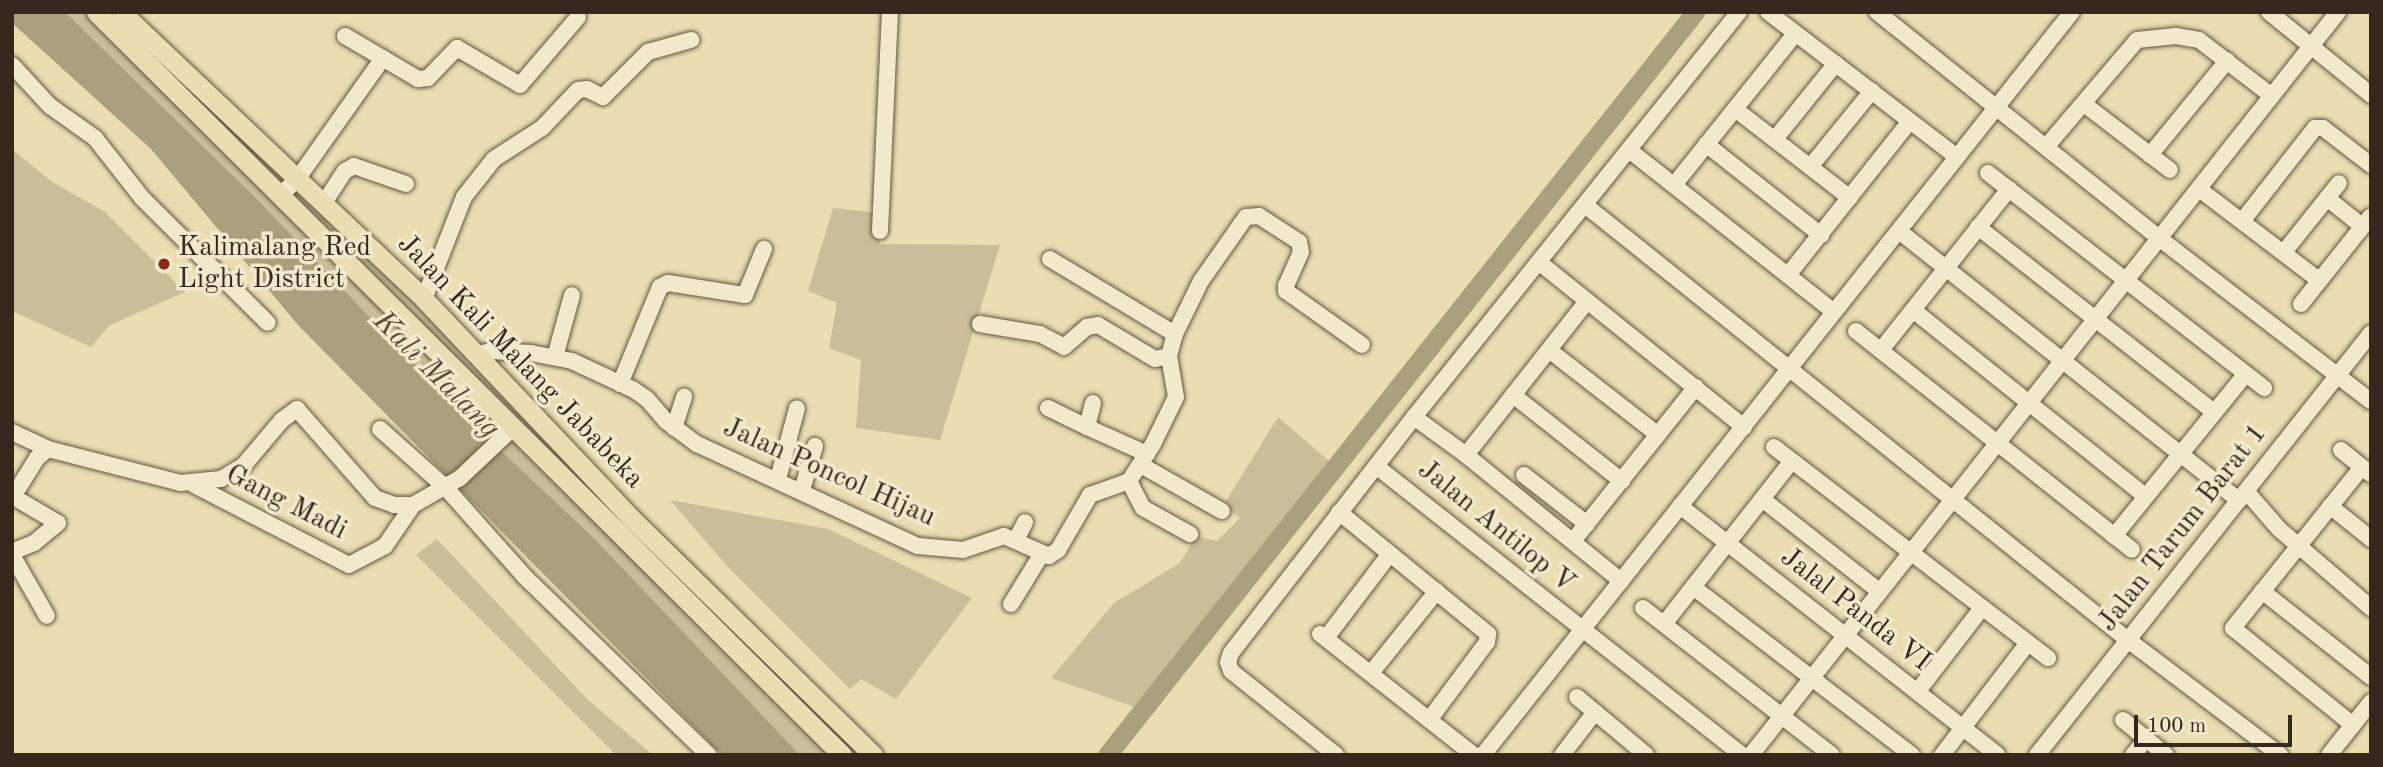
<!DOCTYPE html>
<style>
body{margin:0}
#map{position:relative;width:2383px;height:767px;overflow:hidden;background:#e9ddb1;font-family:"Old Standard TT",serif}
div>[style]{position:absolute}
.green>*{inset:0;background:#cabe98}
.water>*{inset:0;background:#aba07e}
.river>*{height:19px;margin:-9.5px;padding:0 9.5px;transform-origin:9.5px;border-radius:9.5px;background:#aba07e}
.roads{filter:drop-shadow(0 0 2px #615641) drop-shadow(0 0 2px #615641)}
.minor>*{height:16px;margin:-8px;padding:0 8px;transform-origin:8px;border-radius:8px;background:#f1e9cc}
.major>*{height:19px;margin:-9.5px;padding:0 9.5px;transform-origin:9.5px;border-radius:9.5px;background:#e9ddb1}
.dots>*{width:19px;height:19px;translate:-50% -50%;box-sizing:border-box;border:4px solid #f1e9cc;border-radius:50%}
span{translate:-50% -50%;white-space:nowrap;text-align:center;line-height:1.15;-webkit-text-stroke:7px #f1e9cc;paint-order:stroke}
.poi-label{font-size:28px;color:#34291c}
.left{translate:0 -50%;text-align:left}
.street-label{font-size:28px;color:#34291c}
.water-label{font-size:30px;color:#584d39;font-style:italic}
.frame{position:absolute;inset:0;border:14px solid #34291c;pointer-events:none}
.scale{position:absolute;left:2134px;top:715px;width:158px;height:32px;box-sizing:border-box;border:4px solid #34291c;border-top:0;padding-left:9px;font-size:21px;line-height:24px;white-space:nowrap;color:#34291c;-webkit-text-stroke:5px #f1e9cc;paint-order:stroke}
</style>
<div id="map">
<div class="green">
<i style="clip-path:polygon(65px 12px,122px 12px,873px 755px,800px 755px,593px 537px,464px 416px,257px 199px)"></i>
<i style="clip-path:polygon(12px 149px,51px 181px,105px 212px,185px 292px,110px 325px,91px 347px,12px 311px)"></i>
<i style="clip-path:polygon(833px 208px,879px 213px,880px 244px,1000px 245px,940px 440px,856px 428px,861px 360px,829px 348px,837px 303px,808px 291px)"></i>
<i style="clip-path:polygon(1278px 417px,1335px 466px,1143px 710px,1051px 678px,1114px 603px,1180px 563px,1196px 536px,1217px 541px,1240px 518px,1223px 506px)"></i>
<i style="clip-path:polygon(670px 500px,828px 529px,972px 598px,896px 699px,861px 679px,850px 689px,727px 566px)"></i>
<i style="clip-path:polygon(437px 539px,588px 700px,653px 755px,616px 755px,416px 555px)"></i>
</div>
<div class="water">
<i style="clip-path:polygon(12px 12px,65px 12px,257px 199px,464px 416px,593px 537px,800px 755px,722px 755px,298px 325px,151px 149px,12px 23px)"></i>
</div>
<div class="river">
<i style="left:1107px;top:755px;width:948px;rotate:-51.64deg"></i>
</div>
<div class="roads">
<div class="minor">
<i style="left:1768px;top:12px;width:238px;rotate:37.5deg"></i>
<i style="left:1877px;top:12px;width:361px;rotate:38.7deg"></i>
<i style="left:2159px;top:238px;width:267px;rotate:37.6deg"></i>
<i style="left:2269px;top:12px;width:132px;rotate:39.1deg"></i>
<i style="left:345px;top:36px;width:85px;rotate:30.5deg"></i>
<i style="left:418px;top:79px;width:10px;rotate:-6deg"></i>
<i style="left:428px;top:78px;width:42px;rotate:-46deg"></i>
<i style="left:457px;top:48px;width:73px;rotate:30.4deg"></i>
<i style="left:520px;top:85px;width:89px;rotate:-49.5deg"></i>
<i style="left:12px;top:65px;width:56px;rotate:47.2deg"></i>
<i style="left:50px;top:106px;width:55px;rotate:35.4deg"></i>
<i style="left:95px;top:138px;width:76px;rotate:51.9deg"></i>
<i style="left:142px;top:198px;width:177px;rotate:44.8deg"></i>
<i style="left:2084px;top:104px;width:108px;rotate:37.5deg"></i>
<i style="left:1735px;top:109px;width:145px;rotate:37.7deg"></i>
<i style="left:1775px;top:139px;width:97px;rotate:-51.2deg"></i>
<i style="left:1706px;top:144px;width:147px;rotate:38.4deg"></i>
<i style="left:2046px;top:147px;width:140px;rotate:-49.6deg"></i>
<i style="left:2137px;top:40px;width:39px;rotate:-6deg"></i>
<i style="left:2176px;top:36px;width:23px;rotate:10deg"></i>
<i style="left:2199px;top:40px;width:92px;rotate:37.5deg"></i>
<i style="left:1629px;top:150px;width:261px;rotate:38.3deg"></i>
<i style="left:2150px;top:155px;width:122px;rotate:-50.7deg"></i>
<i style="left:1810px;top:167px;width:98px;rotate:-50.8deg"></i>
<i style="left:1988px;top:173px;width:350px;rotate:37.9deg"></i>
<i style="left:1674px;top:185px;width:193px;rotate:-51.3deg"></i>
<i style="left:2199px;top:189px;width:151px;rotate:37.2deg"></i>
<i style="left:281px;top:195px;width:24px;rotate:-45deg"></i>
<i style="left:298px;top:178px;width:147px;rotate:-54.7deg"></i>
<i style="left:2327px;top:198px;width:45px;rotate:38.7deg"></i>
<i style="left:324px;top:203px;width:38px;rotate:-57deg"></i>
<i style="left:345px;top:171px;width:10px;rotate:-29deg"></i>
<i style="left:354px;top:166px;width:55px;rotate:19.1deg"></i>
<i style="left:1585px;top:205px;width:696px;rotate:38.7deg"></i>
<i style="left:2128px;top:640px;width:191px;rotate:37.1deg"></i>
<i style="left:2243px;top:220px;width:117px;rotate:-52deg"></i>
<i style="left:2315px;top:128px;width:8px"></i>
<i style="left:2323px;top:128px;width:61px;rotate:37.6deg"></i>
<i style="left:1978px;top:227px;width:300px;rotate:38.1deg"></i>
<i style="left:880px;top:231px;width:219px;rotate:-87.4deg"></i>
<i style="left:1899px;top:231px;width:434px;rotate:38.4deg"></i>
<i style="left:2284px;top:252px;width:88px;rotate:-51.4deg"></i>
<i style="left:1050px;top:259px;width:146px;rotate:31deg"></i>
<i style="left:1540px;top:263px;width:262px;rotate:38.8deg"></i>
<i style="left:1788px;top:275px;width:196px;rotate:-51.6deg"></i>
<i style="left:424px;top:299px;width:110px;rotate:-68.6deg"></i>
<i style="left:464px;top:197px;width:48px;rotate:-51.7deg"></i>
<i style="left:494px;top:159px;width:57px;rotate:-32.9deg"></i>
<i style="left:542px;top:128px;width:52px;rotate:-46.5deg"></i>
<i style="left:578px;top:90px;width:9px;rotate:-6deg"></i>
<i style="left:587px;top:89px;width:18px;rotate:27deg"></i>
<i style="left:603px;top:97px;width:64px;rotate:-45deg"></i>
<i style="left:648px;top:52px;width:45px;rotate:-15.6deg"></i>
<i style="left:2301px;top:304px;width:112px;rotate:-51.5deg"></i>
<i style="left:1913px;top:310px;width:297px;rotate:38.7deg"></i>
<i style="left:980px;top:324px;width:61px;rotate:9.5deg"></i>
<i style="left:1040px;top:334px;width:27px;rotate:28deg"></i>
<i style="left:1064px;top:347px;width:30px;rotate:-41deg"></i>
<i style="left:1087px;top:327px;width:11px;rotate:-10deg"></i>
<i style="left:1098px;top:325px;width:66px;rotate:30.8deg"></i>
<i style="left:1155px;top:359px;width:14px;rotate:-12deg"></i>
<i style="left:1856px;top:331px;width:352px;rotate:38.4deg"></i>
<i style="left:1549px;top:350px;width:138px;rotate:37.9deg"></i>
<i style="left:1881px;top:350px;width:206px;rotate:-51.5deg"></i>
<i style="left:475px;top:355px;width:16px;rotate:-14deg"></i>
<i style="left:491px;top:351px;width:40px;rotate:2.9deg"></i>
<i style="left:531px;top:353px;width:42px;rotate:11deg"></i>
<i style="left:572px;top:361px;width:68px;rotate:25.1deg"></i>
<i style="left:634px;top:390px;width:16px;rotate:35deg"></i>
<i style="left:647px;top:399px;width:29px;rotate:49deg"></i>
<i style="left:666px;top:421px;width:39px;rotate:37deg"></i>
<i style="left:697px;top:444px;width:243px;rotate:24.8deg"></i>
<i style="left:918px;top:546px;width:45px;rotate:5.1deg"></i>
<i style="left:963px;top:550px;width:43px;rotate:-18.9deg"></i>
<i style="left:1004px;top:536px;width:49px;rotate:24deg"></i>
<i style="left:1049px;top:556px;width:11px;rotate:-34deg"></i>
<i style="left:1058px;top:550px;width:64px;rotate:-59.8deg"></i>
<i style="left:1090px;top:495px;width:41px;rotate:-19.7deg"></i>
<i style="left:1129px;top:481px;width:44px;rotate:-57deg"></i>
<i style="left:1153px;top:444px;width:52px;rotate:-63.9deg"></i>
<i style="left:1176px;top:397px;width:42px;rotate:-99.7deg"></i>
<i style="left:1169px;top:356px;width:23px;rotate:-75deg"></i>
<i style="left:1175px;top:334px;width:59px;rotate:-63.9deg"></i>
<i style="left:1201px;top:281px;width:78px;rotate:-54.9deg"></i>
<i style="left:1246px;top:217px;width:13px;rotate:-4deg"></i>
<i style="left:1259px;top:216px;width:48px;rotate:33deg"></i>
<i style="left:1299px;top:242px;width:10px;rotate:79deg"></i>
<i style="left:1301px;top:252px;width:36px;rotate:114deg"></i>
<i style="left:1286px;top:285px;width:6px;rotate:90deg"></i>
<i style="left:1286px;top:291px;width:93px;rotate:35.4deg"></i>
<i style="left:555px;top:357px;width:64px;rotate:-74.7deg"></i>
<i style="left:620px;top:384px;width:105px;rotate:-67.6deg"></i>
<i style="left:660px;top:287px;width:9px;rotate:-27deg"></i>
<i style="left:668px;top:283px;width:78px;rotate:8.9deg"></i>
<i style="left:745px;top:295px;width:50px;rotate:-67.6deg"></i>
<i style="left:1513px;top:395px;width:139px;rotate:38.3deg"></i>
<i style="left:1093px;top:403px;width:25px;rotate:104deg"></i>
<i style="left:1087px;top:427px;width:66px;rotate:24.2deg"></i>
<i style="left:1048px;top:408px;width:43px;rotate:26deg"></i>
<i style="left:1414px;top:417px;width:64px;rotate:36.2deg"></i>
<i style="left:1466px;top:455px;width:200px;rotate:39.1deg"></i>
<i style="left:674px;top:428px;width:33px;rotate:-72deg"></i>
<i style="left:380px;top:429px;width:89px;rotate:41.8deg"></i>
<i style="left:446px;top:488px;width:118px;rotate:48.4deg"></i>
<i style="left:524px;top:576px;width:257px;rotate:44.1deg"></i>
<i style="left:12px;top:432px;width:40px;rotate:25deg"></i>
<i style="left:1774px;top:447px;width:346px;rotate:37.6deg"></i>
<i style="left:2341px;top:450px;width:38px;rotate:39deg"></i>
<i style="left:1466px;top:455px;width:196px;rotate:-51.8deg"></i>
<i style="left:1141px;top:465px;width:93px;rotate:29.6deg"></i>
<i style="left:1376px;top:466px;width:466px;rotate:38.3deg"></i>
<i style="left:1524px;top:475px;width:80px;rotate:37.9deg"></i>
<i style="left:778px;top:479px;width:73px;rotate:-75deg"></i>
<i style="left:1129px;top:481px;width:30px;rotate:63deg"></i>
<i style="left:1143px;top:508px;width:54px;rotate:29deg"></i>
<i style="left:194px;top:485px;width:174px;rotate:27.3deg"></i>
<i style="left:349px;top:565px;width:41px;rotate:-27.8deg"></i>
<i style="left:385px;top:546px;width:50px;rotate:-55.7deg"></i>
<i style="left:802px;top:490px;width:46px;rotate:-73.5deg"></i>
<i style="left:12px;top:491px;width:8px;rotate:-30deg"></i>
<i style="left:19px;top:487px;width:34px;rotate:-58deg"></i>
<i style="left:37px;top:458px;width:14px;rotate:-39deg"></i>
<i style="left:48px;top:449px;width:136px;rotate:14.4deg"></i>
<i style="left:180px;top:483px;width:41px;rotate:-5.6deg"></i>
<i style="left:221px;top:479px;width:27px;rotate:-31deg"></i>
<i style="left:244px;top:465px;width:59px;rotate:-49.8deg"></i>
<i style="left:282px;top:420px;width:19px;rotate:-36deg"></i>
<i style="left:297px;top:409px;width:118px;rotate:48.8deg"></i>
<i style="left:375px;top:498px;width:20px;rotate:20deg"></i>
<i style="left:394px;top:505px;width:19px"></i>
<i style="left:413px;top:505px;width:54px;rotate:-29.9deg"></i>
<i style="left:460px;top:478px;width:74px;rotate:-43.4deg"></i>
<i style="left:2246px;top:491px;width:50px;rotate:49deg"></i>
<i style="left:2279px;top:529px;width:121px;rotate:40.7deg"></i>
<i style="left:12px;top:496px;width:53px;rotate:30.4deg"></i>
<i style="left:58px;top:523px;width:31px;rotate:140deg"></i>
<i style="left:34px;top:543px;width:24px;rotate:158deg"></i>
<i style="left:1762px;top:499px;width:150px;rotate:38.2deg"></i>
<i style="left:1680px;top:506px;width:403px;rotate:38.1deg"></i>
<i style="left:2330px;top:506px;width:53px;rotate:38.8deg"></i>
<i style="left:1339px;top:512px;width:193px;rotate:39.3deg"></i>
<i style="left:1488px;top:634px;width:8px;rotate:97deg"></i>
<i style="left:1487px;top:642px;width:97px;rotate:126.6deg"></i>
<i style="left:2114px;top:536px;width:208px;rotate:-50.9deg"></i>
<i style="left:1016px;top:540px;width:20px;rotate:-63deg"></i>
<i style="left:1573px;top:541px;width:197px;rotate:-51.4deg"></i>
<i style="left:12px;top:555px;width:70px;rotate:60.2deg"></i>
<i style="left:1693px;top:587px;width:276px;rotate:37.5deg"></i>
<i style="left:2262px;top:591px;width:139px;rotate:38.3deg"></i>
<i style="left:1011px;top:604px;width:57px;rotate:-58.5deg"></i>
<i style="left:1643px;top:608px;width:239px;rotate:37.9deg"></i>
<i style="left:1664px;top:624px;width:207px;rotate:-51.9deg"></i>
<i style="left:1320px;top:634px;width:196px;rotate:38.2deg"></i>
<i style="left:1326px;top:638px;width:104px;rotate:-52.8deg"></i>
<i style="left:1371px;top:673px;width:105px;rotate:-51.2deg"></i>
<i style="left:1917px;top:692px;width:106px;rotate:-52.3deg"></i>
<i style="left:1577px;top:697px;width:90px;rotate:40deg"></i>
<i style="left:2123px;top:720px;width:55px;rotate:39.1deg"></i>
<i style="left:2353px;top:725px;width:154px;rotate:-141.1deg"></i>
<i style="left:2233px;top:628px;width:206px;rotate:-51.3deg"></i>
<i style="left:1336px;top:755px;width:134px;rotate:-141.3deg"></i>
<i style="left:1231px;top:671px;width:9px;rotate:-108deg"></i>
<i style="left:1228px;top:662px;width:9px;rotate:-72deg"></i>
<i style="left:1231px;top:653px;width:299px;rotate:-52.2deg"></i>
<i style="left:1414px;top:417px;width:519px;rotate:-51.25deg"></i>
<i style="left:1483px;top:755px;width:948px;rotate:-51.6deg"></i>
<i style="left:1562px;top:755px;width:54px;rotate:-52.5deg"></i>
<i style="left:1751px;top:755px;width:947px;rotate:-51.69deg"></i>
<i style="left:1942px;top:755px;width:141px;rotate:-52.5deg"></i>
<i style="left:2037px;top:755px;width:538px;rotate:-51.64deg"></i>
<i style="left:2133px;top:755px;width:21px;rotate:-51deg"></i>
<i style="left:2329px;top:755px;width:68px;rotate:-51.6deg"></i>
</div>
<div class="major">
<i style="left:96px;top:12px;width:1053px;rotate:44.88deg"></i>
<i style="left:121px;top:12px;width:417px;rotate:43.4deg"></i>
<i style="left:424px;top:299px;width:300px;rotate:46.6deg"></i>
<i style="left:630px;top:517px;width:340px;rotate:44.4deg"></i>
</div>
</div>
<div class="dots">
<i style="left:164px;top:264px;background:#8f2418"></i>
</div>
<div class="poi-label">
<span class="left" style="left:178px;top:264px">Kalimalang Red<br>Light District</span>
</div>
<div class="street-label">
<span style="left:520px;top:362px;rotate:46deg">Jalan Kali Malang Jababeka</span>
<span style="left:829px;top:473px;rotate:24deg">Jalan Poncol Hijau</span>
<span style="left:286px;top:503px;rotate:27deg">Gang Madi</span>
<span style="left:1496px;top:527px;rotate:39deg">Jalan Antilop V</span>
<span style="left:2183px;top:528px;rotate:-52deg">Jalan Tarum Barat 1</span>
<span style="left:1855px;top:610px;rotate:38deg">Jalal Panda VI</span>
</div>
<div class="water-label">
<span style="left:436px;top:375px;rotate:45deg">Kali Malang</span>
</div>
<div class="frame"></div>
<div class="scale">100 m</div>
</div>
